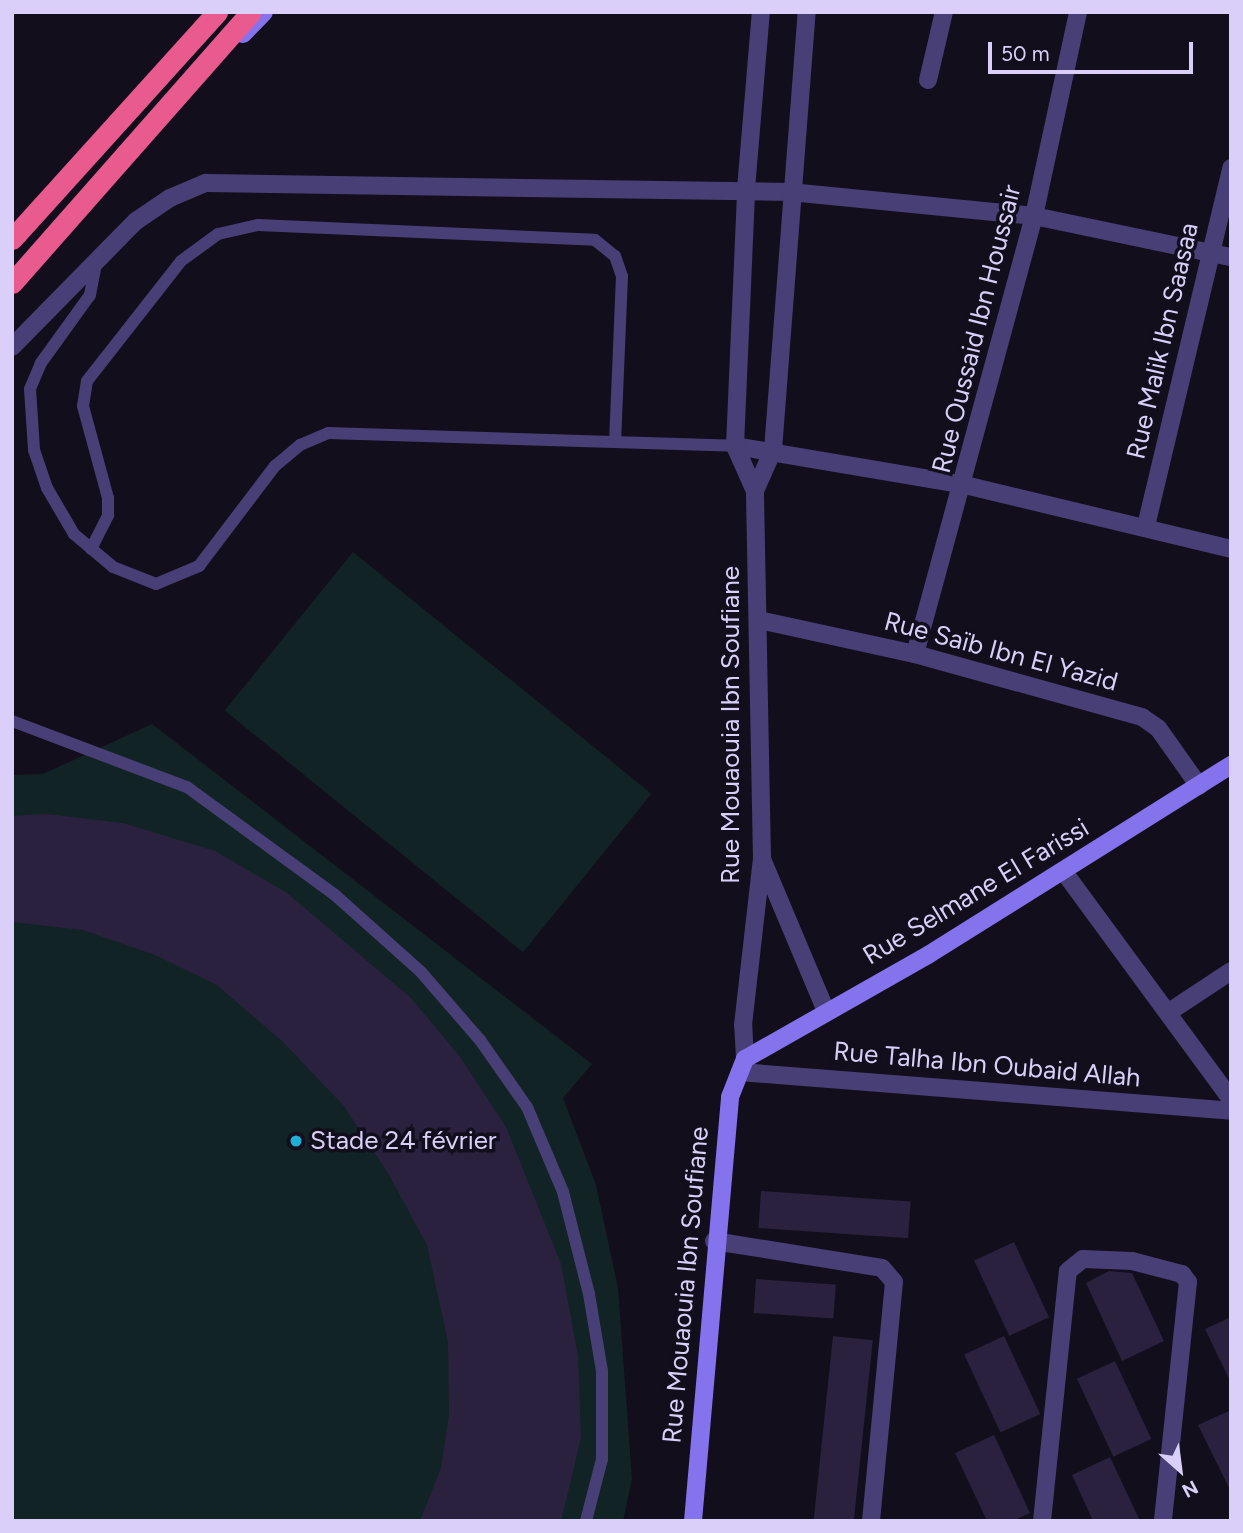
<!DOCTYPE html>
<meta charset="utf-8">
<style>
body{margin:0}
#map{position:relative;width:1243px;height:1533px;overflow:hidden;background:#120e1c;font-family:Figtree,sans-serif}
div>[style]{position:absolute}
.green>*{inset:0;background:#122325;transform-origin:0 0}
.building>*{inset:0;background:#2a213e;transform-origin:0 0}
.lane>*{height:12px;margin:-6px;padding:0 6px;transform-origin:6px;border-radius:6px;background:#473f75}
.street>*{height:18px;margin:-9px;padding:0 9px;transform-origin:9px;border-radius:9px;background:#473f75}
.secondary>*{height:18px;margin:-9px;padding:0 9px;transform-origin:9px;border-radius:9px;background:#8473ec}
.highway>*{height:21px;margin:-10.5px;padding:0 10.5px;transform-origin:10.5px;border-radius:10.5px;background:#e95a8e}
.dots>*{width:19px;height:19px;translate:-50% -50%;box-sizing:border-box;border:4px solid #120e1c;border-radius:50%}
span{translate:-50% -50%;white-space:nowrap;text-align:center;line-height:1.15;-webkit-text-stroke:7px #120e1c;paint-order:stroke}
.street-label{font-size:26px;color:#d9cff9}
.poi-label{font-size:26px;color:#d9cff9}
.left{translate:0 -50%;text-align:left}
.frame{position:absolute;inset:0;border:14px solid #d9cff9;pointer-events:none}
.north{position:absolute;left:1145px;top:1435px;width:70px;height:70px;-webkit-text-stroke:5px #120e1c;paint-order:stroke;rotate:152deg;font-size:19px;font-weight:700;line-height:28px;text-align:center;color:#d9cff9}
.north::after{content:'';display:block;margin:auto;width:24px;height:32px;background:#d9cff9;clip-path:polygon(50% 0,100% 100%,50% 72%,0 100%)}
.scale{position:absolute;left:988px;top:42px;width:205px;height:32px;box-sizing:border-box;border:4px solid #d9cff9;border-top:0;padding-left:9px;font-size:21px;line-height:24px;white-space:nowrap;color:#d9cff9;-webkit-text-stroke:5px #120e1c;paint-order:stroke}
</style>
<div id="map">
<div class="green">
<i style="left:353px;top:552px;width:384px;height:204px;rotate:39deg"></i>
<i style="clip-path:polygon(152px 724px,592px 1064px,563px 1098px,596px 1185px,618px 1288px,632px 1479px,623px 1521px,12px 1521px,12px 775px,43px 774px)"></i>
</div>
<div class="building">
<i style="clip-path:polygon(46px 814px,123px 823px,215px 851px,287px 893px,411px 998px,460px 1057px,506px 1127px,561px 1264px,578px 1356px,581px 1438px,561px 1521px,420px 1521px,441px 1468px,449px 1415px,448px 1342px,427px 1245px,388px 1173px,344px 1106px,282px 1041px,217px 985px,155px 955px,83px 930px,12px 922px,12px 816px)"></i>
<i style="left:761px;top:1191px;width:150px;height:37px;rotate:4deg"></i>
<i style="left:1014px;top:1242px;width:83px;height:44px;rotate:65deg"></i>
<i style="clip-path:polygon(1109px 1271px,1132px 1273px,1164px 1341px,1122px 1361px,1086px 1283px)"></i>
<i style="left:756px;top:1279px;width:80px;height:34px;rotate:4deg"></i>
<i style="clip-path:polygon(1231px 1317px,1231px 1383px,1205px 1329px)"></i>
<i style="left:833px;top:1336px;width:40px;height:186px;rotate:6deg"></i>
<i style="left:1004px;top:1336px;width:86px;height:44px;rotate:65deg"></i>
<i style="left:1115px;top:1361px;width:86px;height:42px;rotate:65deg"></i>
<i style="clip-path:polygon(1231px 1410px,1231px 1492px,1198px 1425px)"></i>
<i style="clip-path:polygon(994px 1435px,1030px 1513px,1013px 1521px,987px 1521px,955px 1453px)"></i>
<i style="clip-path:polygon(1110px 1457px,1140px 1521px,1093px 1521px,1072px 1475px)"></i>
</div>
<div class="lane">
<i style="left:96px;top:264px;width:32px;rotate:101deg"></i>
<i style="left:90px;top:295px;width:84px;rotate:125.8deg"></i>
<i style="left:41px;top:363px;width:28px;rotate:113deg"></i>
<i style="left:30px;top:389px;width:61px;rotate:86.2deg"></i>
<i style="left:34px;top:450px;width:40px;rotate:71.1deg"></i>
<i style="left:47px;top:488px;width:53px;rotate:59.6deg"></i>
<i style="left:74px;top:534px;width:51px;rotate:40.2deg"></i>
<i style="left:113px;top:567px;width:46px;rotate:21.6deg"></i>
<i style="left:156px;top:584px;width:47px;rotate:-22.7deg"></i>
<i style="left:199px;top:566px;width:126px;rotate:-52.8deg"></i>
<i style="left:275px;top:466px;width:33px;rotate:-40deg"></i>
<i style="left:300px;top:445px;width:30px;rotate:-23deg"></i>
<i style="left:328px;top:433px;width:407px;rotate:1.8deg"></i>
<i style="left:91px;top:549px;width:38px;rotate:-63deg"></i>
<i style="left:108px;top:515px;width:17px;rotate:-90deg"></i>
<i style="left:108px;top:498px;width:95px;rotate:-105.2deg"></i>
<i style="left:83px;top:406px;width:25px;rotate:-81deg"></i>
<i style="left:87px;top:381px;width:152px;rotate:-51.9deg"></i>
<i style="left:181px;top:261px;width:46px;rotate:-36.1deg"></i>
<i style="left:218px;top:234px;width:41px;rotate:-12.7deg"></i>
<i style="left:258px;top:225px;width:337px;rotate:2.5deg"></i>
<i style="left:595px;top:240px;width:26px;rotate:39deg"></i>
<i style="left:615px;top:256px;width:21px;rotate:71deg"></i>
<i style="left:622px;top:276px;width:166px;rotate:92.4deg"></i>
<i style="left:12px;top:721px;width:187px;rotate:20.7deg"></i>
<i style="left:187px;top:787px;width:183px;rotate:36.1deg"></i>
<i style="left:335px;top:895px;width:115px;rotate:41.8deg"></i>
<i style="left:421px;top:972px;width:90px;rotate:49.1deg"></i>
<i style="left:480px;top:1040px;width:82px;rotate:55deg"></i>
<i style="left:527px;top:1107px;width:92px;rotate:67deg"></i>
<i style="left:563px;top:1192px;width:105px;rotate:75.7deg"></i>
<i style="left:589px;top:1294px;width:78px;rotate:80.4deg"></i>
<i style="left:602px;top:1371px;width:88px;rotate:90deg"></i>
<i style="left:602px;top:1459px;width:64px;rotate:104.5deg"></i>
</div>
<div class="street">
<i style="left:928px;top:80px;width:70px;rotate:-76.8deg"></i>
<i style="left:12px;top:347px;width:177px;rotate:-45.5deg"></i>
<i style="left:136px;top:221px;width:41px;rotate:-34.1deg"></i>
<i style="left:170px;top:198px;width:39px;rotate:-23deg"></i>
<i style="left:206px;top:183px;width:584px;rotate:0.88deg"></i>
<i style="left:790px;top:192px;width:245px;rotate:5.6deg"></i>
<i style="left:1034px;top:216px;width:201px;rotate:11.8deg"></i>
<i style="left:735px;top:446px;width:233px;rotate:9.6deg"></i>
<i style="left:965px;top:485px;width:274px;rotate:13.5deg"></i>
<i style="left:755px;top:491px;width:49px;rotate:-114deg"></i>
<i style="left:735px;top:446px;width:257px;rotate:-87.5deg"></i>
<i style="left:746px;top:189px;width:178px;rotate:-85.2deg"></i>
<i style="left:1146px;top:526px;width:368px;rotate:-76.6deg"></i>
<i style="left:759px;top:620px;width:160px;rotate:12.3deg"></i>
<i style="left:915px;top:654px;width:236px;rotate:15.5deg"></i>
<i style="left:1142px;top:717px;width:19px;rotate:35deg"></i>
<i style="left:1158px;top:728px;width:71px;rotate:54.7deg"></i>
<i style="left:915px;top:654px;width:454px;rotate:-74.8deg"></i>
<i style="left:1034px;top:216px;width:209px;rotate:-77.8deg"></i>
<i style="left:762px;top:859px;width:165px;rotate:67.2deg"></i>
<i style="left:1064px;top:872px;width:282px;rotate:53.7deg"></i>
<i style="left:1169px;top:1012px;width:74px;rotate:-33.5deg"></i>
<i style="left:745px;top:1059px;width:34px;rotate:-93deg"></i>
<i style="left:743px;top:1025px;width:167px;rotate:-83.5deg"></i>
<i style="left:762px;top:859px;width:368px;rotate:-91.1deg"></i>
<i style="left:755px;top:491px;width:45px;rotate:-66.3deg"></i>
<i style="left:773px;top:450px;width:439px;rotate:-85.6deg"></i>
<i style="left:740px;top:1072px;width:493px;rotate:4.5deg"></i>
<i style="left:714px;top:1241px;width:170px;rotate:9.1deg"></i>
<i style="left:882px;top:1268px;width:18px;rotate:49deg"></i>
<i style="left:894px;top:1282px;width:240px;rotate:95.5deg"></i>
<i style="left:1042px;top:1521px;width:251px;rotate:-84.1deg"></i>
<i style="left:1068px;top:1271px;width:19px;rotate:-39deg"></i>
<i style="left:1083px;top:1259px;width:49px;rotate:2.3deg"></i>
<i style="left:1132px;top:1261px;width:52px;rotate:14.6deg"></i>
<i style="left:1182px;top:1274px;width:10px;rotate:53deg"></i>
<i style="left:1188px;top:1282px;width:240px;rotate:96deg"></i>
</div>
<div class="secondary">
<i style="left:243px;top:34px;width:30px;rotate:-46deg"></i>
<i style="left:693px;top:1521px;width:426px;rotate:-85deg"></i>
<i style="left:730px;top:1097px;width:41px;rotate:-68.5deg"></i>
<i style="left:745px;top:1059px;width:210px;rotate:-29.6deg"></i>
<i style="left:928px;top:955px;width:358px;rotate:-32.1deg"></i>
</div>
<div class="highway">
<i style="left:12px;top:239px;width:306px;rotate:-47.9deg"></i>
<i style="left:12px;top:283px;width:361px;rotate:-48.6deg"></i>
</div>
<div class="dots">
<i style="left:296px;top:1141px;background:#1dafd7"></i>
</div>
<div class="street-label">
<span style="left:977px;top:329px;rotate:-76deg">Rue Oussaid Ibn Houssair</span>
<span style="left:1163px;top:341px;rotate:-77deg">Rue Malik Ibn Saasaa</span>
<span style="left:1001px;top:652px;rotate:15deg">Rue Saïb Ibn El Yazid</span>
<span style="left:731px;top:725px;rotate:-90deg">Rue Mouaouia Ibn Soufiane</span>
<span style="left:976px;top:892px;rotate:-31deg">Rue Selmane El Farissi</span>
<span style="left:987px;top:1065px;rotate:5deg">Rue Talha Ibn Oubaid Allah</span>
<span style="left:686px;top:1285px;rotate:-85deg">Rue Mouaouia Ibn Soufiane</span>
</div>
<div class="poi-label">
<span class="left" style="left:310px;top:1141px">Stade 24 février</span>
</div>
<div class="frame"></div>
<div class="north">N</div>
<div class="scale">50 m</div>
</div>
